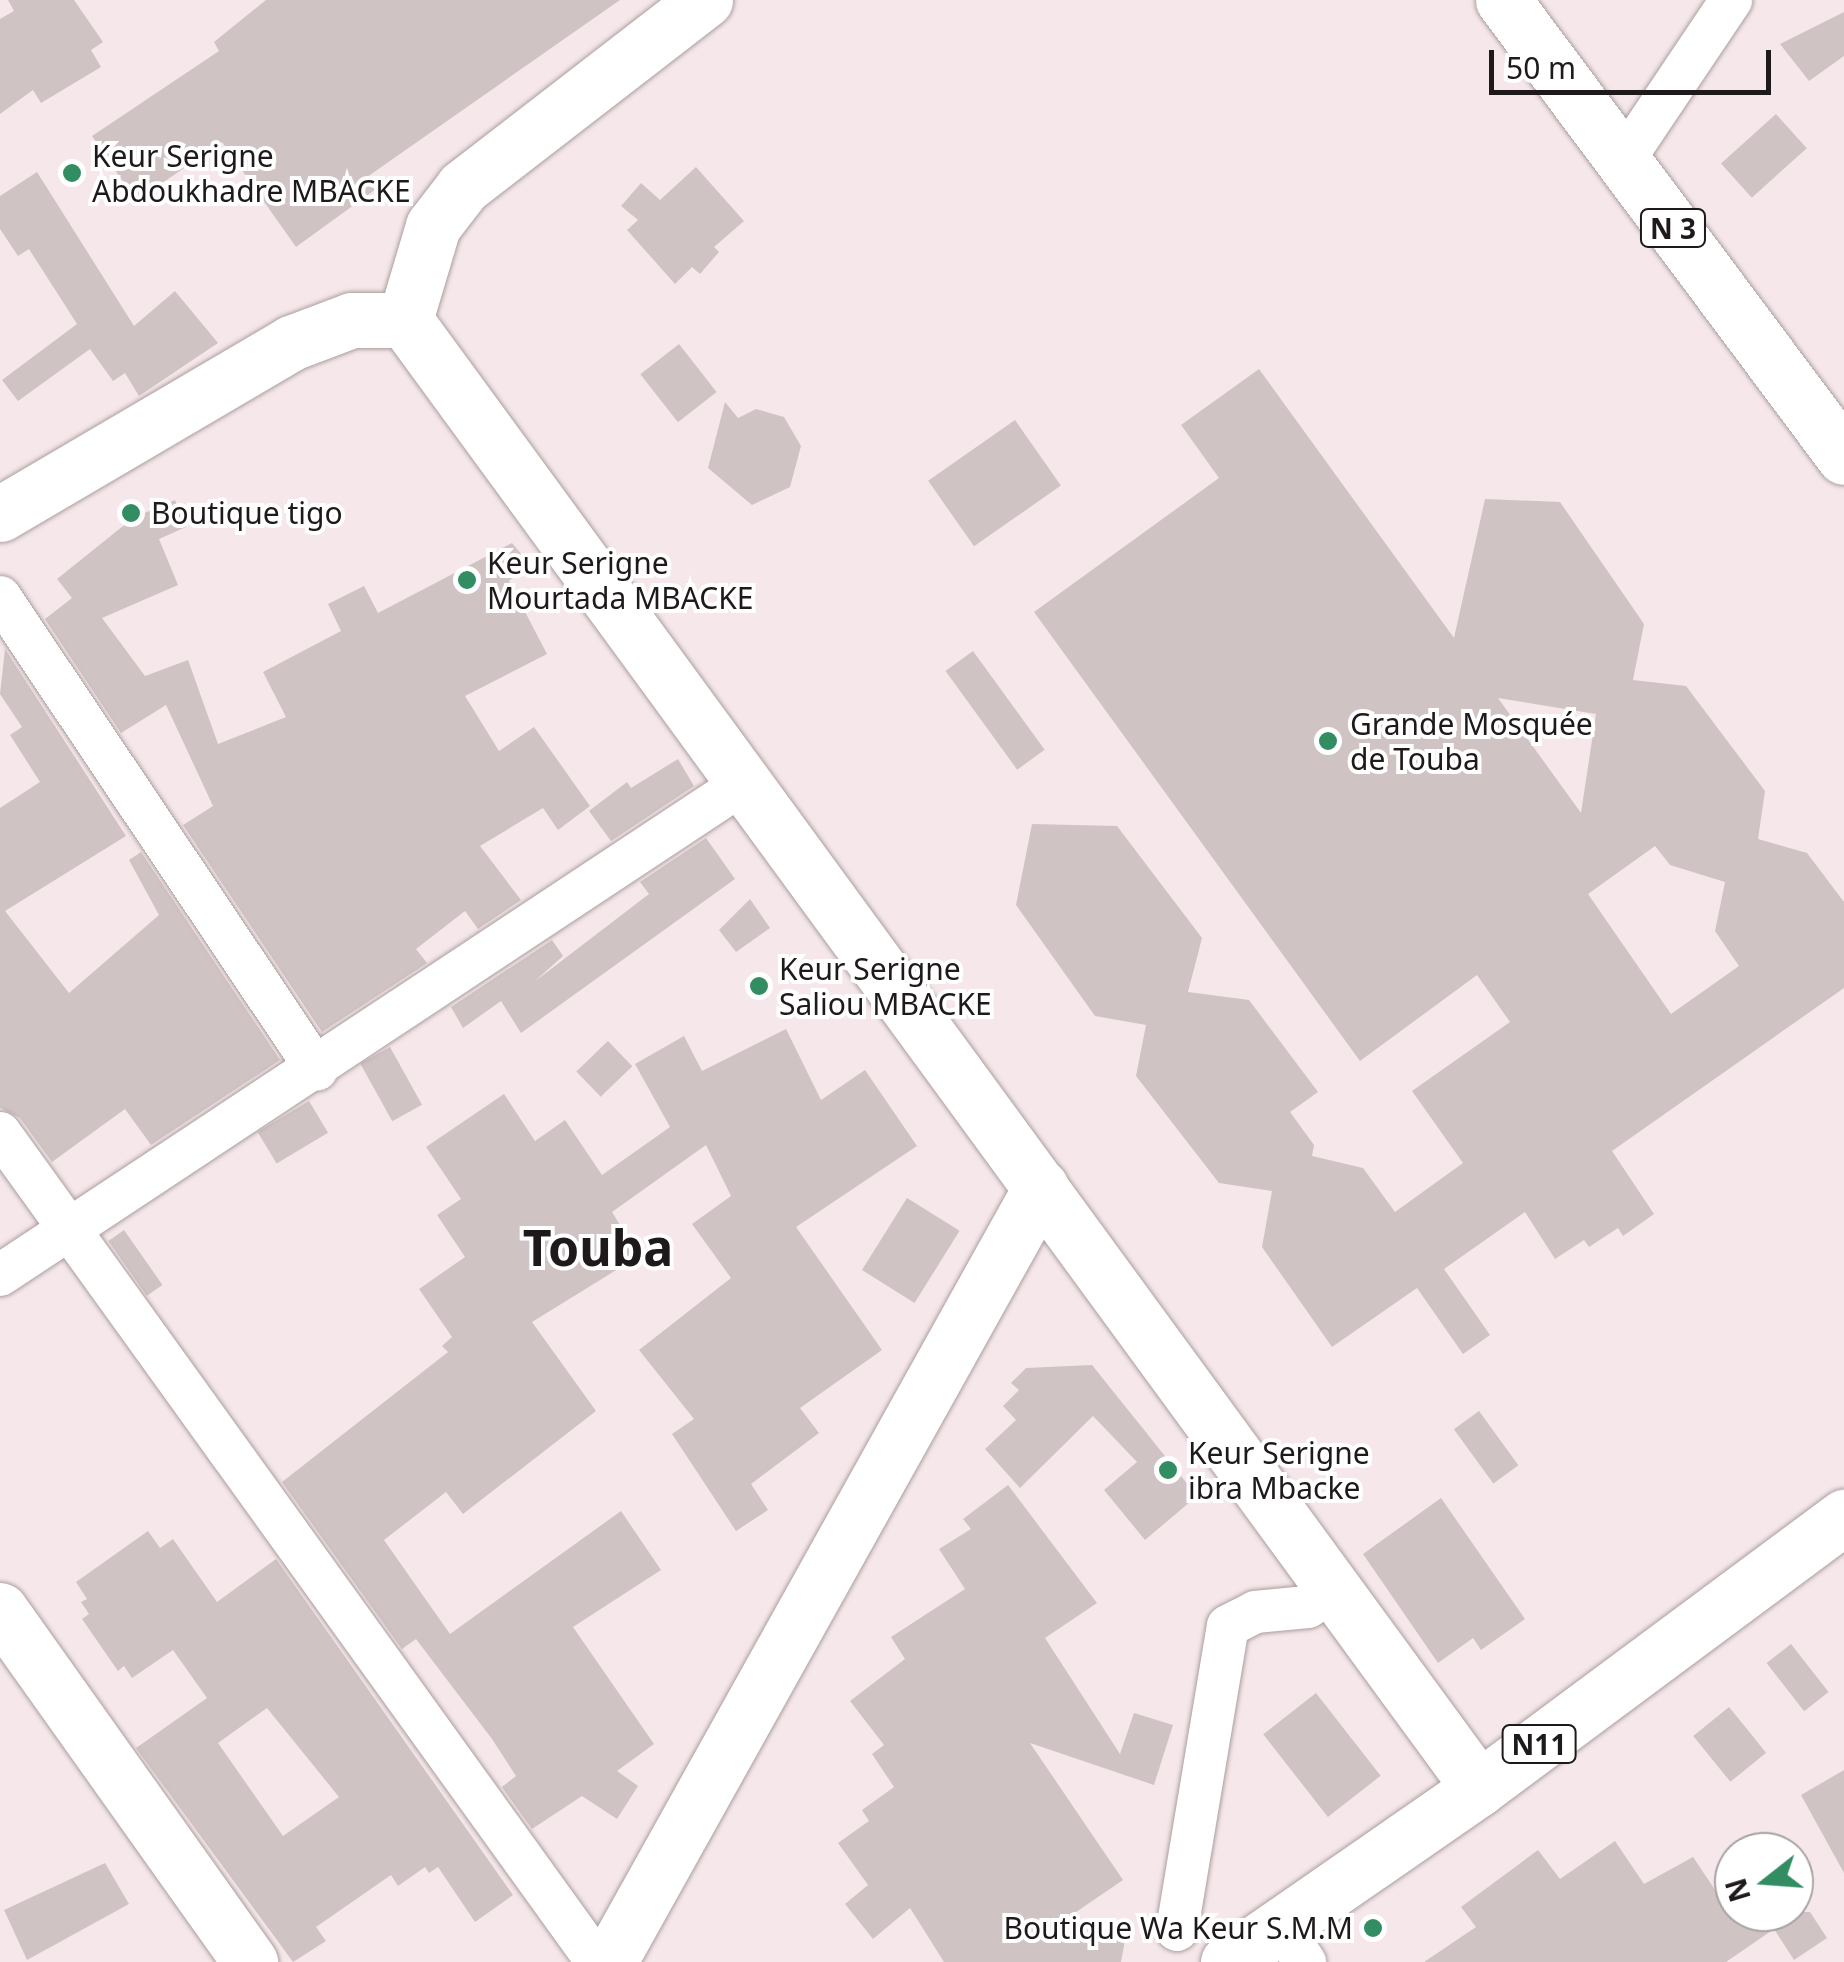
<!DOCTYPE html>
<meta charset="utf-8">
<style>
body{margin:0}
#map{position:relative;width:1844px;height:1962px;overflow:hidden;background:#f6e8ea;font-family:"Noto Sans",sans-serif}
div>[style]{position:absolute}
.building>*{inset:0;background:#d0c3c4;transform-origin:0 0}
.roads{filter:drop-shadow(0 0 2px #ab9e9f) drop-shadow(0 0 2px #ab9e9f)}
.minor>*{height:42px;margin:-21px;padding:0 21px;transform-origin:21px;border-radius:21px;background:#fff}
.tertiary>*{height:55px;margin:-27.5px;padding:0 27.5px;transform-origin:27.5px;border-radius:27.5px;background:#fff}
.primary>*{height:55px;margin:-27.5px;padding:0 27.5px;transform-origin:27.5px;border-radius:27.5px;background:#fff}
.dots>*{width:28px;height:28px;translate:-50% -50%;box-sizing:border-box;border:5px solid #fff;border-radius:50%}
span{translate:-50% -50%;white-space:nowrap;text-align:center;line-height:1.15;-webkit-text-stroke:8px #fff;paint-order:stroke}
.shield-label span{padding:2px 8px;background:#fff;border:2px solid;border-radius:8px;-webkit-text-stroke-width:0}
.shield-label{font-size:28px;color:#1e191a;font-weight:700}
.poi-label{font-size:30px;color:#1e191a}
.left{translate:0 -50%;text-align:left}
.right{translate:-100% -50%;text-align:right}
.town-label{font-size:50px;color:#1e191a;font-weight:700}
.north{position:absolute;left:1714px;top:1832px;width:100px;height:100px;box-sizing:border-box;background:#fff;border:2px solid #a5a3a3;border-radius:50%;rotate:253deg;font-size:28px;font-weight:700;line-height:40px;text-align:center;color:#1e191a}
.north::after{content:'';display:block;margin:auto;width:35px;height:45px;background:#338d63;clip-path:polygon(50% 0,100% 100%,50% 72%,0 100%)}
.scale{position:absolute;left:1489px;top:50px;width:282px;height:45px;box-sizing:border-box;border:5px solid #1e191a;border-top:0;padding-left:12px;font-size:30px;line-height:35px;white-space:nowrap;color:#1e191a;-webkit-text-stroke:8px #fff;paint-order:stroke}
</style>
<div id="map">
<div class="building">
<i style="clip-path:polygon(8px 0,74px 0,103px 42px,91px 50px,101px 67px,41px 103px,33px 90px,0 114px,0 19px,14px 11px)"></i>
<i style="clip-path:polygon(266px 0,620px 0,367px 177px,376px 189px,296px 247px,222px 142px,136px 201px,92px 136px,219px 51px,214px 42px)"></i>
<i style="clip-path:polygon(1844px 12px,1844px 56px,1809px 81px,1780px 44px)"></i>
<i style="left:1776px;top:114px;width:46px;height:74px;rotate:48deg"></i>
<i style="clip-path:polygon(696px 167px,744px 221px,714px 247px,719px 252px,700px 274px,692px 267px,675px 284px,627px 230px,638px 220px,621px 206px,641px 183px,660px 200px)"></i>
<i style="clip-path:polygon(37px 172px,134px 326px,175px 291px,218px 343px,139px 396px,125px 373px,113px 381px,90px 349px,18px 401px,2px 380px,77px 324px,29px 249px,18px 256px,0 229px,0 196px)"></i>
<i style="left:679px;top:344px;width:61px;height:49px;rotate:52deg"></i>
<i style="clip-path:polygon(evenodd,1259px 369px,1454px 638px,1485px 499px,1560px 502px,1644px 624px,1633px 680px,1686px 686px,1765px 791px,1758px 839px,1807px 853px,1844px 902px,1844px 988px,1612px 1151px,1654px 1214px,1623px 1236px,1618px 1228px,1589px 1247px,1584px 1240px,1555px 1259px,1525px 1212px,1444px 1269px,1490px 1335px,1463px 1354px,1417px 1288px,1332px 1347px,1262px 1247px,1272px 1191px,1219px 1183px,1136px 1076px,1146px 1025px,1095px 1016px,1016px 905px,1032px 824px,1117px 826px,1202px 938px,1188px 992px,1249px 1000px,1318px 1092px,1290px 1112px,1314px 1145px,1312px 1156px,1363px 1168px,1395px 1212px,1463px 1163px,1412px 1091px,1510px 1022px,1477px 975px,1360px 1061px,1034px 612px,1219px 478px,1181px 425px,1259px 369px,1498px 698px,1596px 714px,1581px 813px,1498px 698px,1259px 369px,1655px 846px,1670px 865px,1725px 882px,1715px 931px,1739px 966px,1671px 1014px,1588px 894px,1655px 846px)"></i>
<i style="clip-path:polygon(725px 402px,738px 418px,756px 409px,784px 417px,801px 446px,790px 487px,752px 505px,708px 468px)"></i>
<i style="left:1015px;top:420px;width:80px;height:106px;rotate:55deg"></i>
<i style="clip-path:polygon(175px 500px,186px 527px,159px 539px,178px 585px,102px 618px,145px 676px,188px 660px,218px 744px,286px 717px,263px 672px,341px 631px,328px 604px,364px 586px,378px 613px,512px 543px,529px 563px,509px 581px,547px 654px,465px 696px,499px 751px,534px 727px,590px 806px,558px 830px,543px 808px,480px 846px,521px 900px,478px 929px,465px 911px,416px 949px,427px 963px,322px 1032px,183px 825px,213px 806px,166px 705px,121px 733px,45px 619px,72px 598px,57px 579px,133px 518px)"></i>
<i style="clip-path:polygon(5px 649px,126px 836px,5px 911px,69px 993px,159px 915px,129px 860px,141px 852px,280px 1060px,151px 1145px,125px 1109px,52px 1162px,20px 1118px,0 1108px,0 808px,40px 782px,10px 735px,22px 727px,0 694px)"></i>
<i style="left:973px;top:651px;width:122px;height:34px;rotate:54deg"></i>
<i style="clip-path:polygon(678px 759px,694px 786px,611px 841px,589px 811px,627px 782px,631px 788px)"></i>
<i style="clip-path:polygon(706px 838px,735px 879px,521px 1033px,501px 1001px,463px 1028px,451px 1007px,552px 940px,563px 956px,534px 982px,649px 894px,640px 882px)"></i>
<i style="clip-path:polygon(750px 899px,770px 928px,736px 952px,719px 930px)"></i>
<i style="clip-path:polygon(786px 1029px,821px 1100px,865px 1070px,917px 1146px,796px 1227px,882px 1350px,800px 1408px,819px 1433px,751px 1484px,768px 1510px,736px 1531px,672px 1434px,694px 1419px,639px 1350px,731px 1278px,692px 1224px,731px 1196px,706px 1145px,612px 1212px,639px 1256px,532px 1322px,596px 1411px,463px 1514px,446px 1492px,384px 1540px,450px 1634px,621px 1511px,661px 1570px,573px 1627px,654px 1744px,617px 1771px,638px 1786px,617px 1819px,582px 1796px,532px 1829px,502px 1787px,516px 1776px,492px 1739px,416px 1639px,402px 1649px,282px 1482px,448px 1352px,442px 1346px,452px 1337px,419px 1289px,465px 1257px,437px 1215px,461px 1199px,426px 1147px,504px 1094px,535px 1141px,565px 1120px,602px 1175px,670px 1127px,635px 1064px,684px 1036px,702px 1071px)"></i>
<i style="left:608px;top:1041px;width:35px;height:44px;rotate:46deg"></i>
<i style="left:390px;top:1047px;width:66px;height:34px;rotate:61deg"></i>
<i style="left:309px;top:1101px;width:37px;height:60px;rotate:59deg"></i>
<i style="left:907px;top:1198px;width:62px;height:85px;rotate:32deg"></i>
<i style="left:124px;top:1230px;width:67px;height:19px;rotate:55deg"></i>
<i style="clip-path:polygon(1092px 1365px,1197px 1496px,1145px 1540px,1104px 1490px,1137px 1462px,1093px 1416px,1020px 1488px,985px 1449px,1016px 1420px,1003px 1406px,1019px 1390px,1011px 1383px,1026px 1368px)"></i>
<i style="left:1479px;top:1411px;width:67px;height:31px;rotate:54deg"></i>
<i style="clip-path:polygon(1008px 1485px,1097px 1603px,1045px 1638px,1120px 1754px,1134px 1713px,1173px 1725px,1154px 1785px,1030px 1743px,1123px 1880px,1060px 1923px,1126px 1935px,1121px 1962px,944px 1962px,910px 1908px,873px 1939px,845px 1904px,868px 1885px,838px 1843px,869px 1821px,862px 1810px,894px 1787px,872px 1754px,884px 1745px,850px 1701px,905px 1659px,891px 1637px,965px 1589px,939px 1549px,971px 1529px,963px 1519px)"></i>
<i style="clip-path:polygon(1441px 1498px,1525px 1619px,1481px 1650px,1473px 1638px,1438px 1663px,1363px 1554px)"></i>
<i style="clip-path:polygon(evenodd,148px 1531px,160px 1548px,173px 1539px,217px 1602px,276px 1559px,513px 1895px,475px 1922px,438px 1867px,429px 1873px,425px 1867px,398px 1886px,391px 1875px,316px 1927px,326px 1941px,293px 1962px,136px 1748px,207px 1698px,173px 1650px,132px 1678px,124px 1666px,118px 1671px,82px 1619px,89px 1614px,81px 1602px,87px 1599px,76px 1582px,148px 1531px,267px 1708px,339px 1797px,283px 1836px,218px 1743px,267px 1708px)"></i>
<i style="left:1791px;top:1644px;width:61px;height:31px;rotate:52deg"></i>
<i style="left:1316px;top:1693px;width:105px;height:67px;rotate:52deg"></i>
<i style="left:1729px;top:1707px;width:59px;height:46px;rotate:51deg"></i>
<i style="clip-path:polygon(1844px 1770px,1844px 1873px,1801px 1795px)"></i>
<i style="clip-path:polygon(1615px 1841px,1644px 1884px,1693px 1857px,1730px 1912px,1810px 1912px,1827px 1938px,1794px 1960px,1774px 1929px,1726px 1962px,1424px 1962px,1476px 1927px,1461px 1907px,1538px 1850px,1560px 1879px)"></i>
<i style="clip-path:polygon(105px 1863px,129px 1904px,27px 1960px,4px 1910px)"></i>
</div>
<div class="roads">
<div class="minor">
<i style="left:1623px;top:161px;width:194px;rotate:-56.1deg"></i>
<i style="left:0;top:597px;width:569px;rotate:56.17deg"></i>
<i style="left:0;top:1133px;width:1022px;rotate:54.24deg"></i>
<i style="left:0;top:1275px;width:896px;rotate:-33.48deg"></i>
<i style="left:1280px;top:1926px;width:44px;rotate:55.2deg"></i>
<i style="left:1177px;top:1930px;width:308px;rotate:-80.5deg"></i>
<i style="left:1228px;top:1626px;width:30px;rotate:-27deg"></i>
<i style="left:1255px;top:1612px;width:53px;rotate:-5.4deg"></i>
<i style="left:1308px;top:1607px;width:32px;rotate:-35deg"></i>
</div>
<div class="tertiary">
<i style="left:405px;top:320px;width:1819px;rotate:53.81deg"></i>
<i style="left:0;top:514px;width:338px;rotate:-30.4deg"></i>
<i style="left:291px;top:343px;width:65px;rotate:-20.7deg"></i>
<i style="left:352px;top:320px;width:53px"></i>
<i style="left:405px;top:320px;width:98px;rotate:-73.4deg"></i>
<i style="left:433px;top:226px;width:49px;rotate:-52.4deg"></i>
<i style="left:463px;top:187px;width:306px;rotate:-37.7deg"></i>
<i style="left:0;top:1610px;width:432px;rotate:54.6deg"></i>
<i style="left:609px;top:1962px;width:887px;rotate:-60.86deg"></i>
</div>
<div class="primary">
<i style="left:1503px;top:0;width:570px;rotate:53.27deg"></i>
<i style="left:1228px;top:1962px;width:305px;rotate:-34.7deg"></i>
<i style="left:1479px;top:1788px;width:455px;rotate:-36.6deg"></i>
</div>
</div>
<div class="dots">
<i style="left:72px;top:173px;background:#338d63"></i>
<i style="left:131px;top:513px;background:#338d63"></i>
<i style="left:467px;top:580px;background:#338d63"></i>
<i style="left:1328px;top:741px;background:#338d63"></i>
<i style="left:759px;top:986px;background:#338d63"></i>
<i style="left:1168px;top:1470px;background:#338d63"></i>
<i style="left:1373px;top:1928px;background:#338d63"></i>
</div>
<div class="shield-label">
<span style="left:1673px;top:228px">N 3</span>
<span style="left:1539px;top:1744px">N11</span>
</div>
<div class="poi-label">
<span class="left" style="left:92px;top:173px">Keur Serigne<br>Abdoukhadre MBACKE</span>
<span class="left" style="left:151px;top:513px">Boutique tigo</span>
<span class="left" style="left:487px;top:580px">Keur Serigne<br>Mourtada MBACKE</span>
<span class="left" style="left:1350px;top:741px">Grande Mosquée<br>de Touba</span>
<span class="left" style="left:779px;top:986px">Keur Serigne<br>Saliou MBACKE</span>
<span class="left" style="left:1188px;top:1470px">Keur Serigne<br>ibra Mbacke</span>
<span class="right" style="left:1353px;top:1928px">Boutique Wa Keur S.M.M</span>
</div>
<div class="town-label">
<span style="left:598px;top:1248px">Touba</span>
</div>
<div class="north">N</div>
<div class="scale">50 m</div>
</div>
